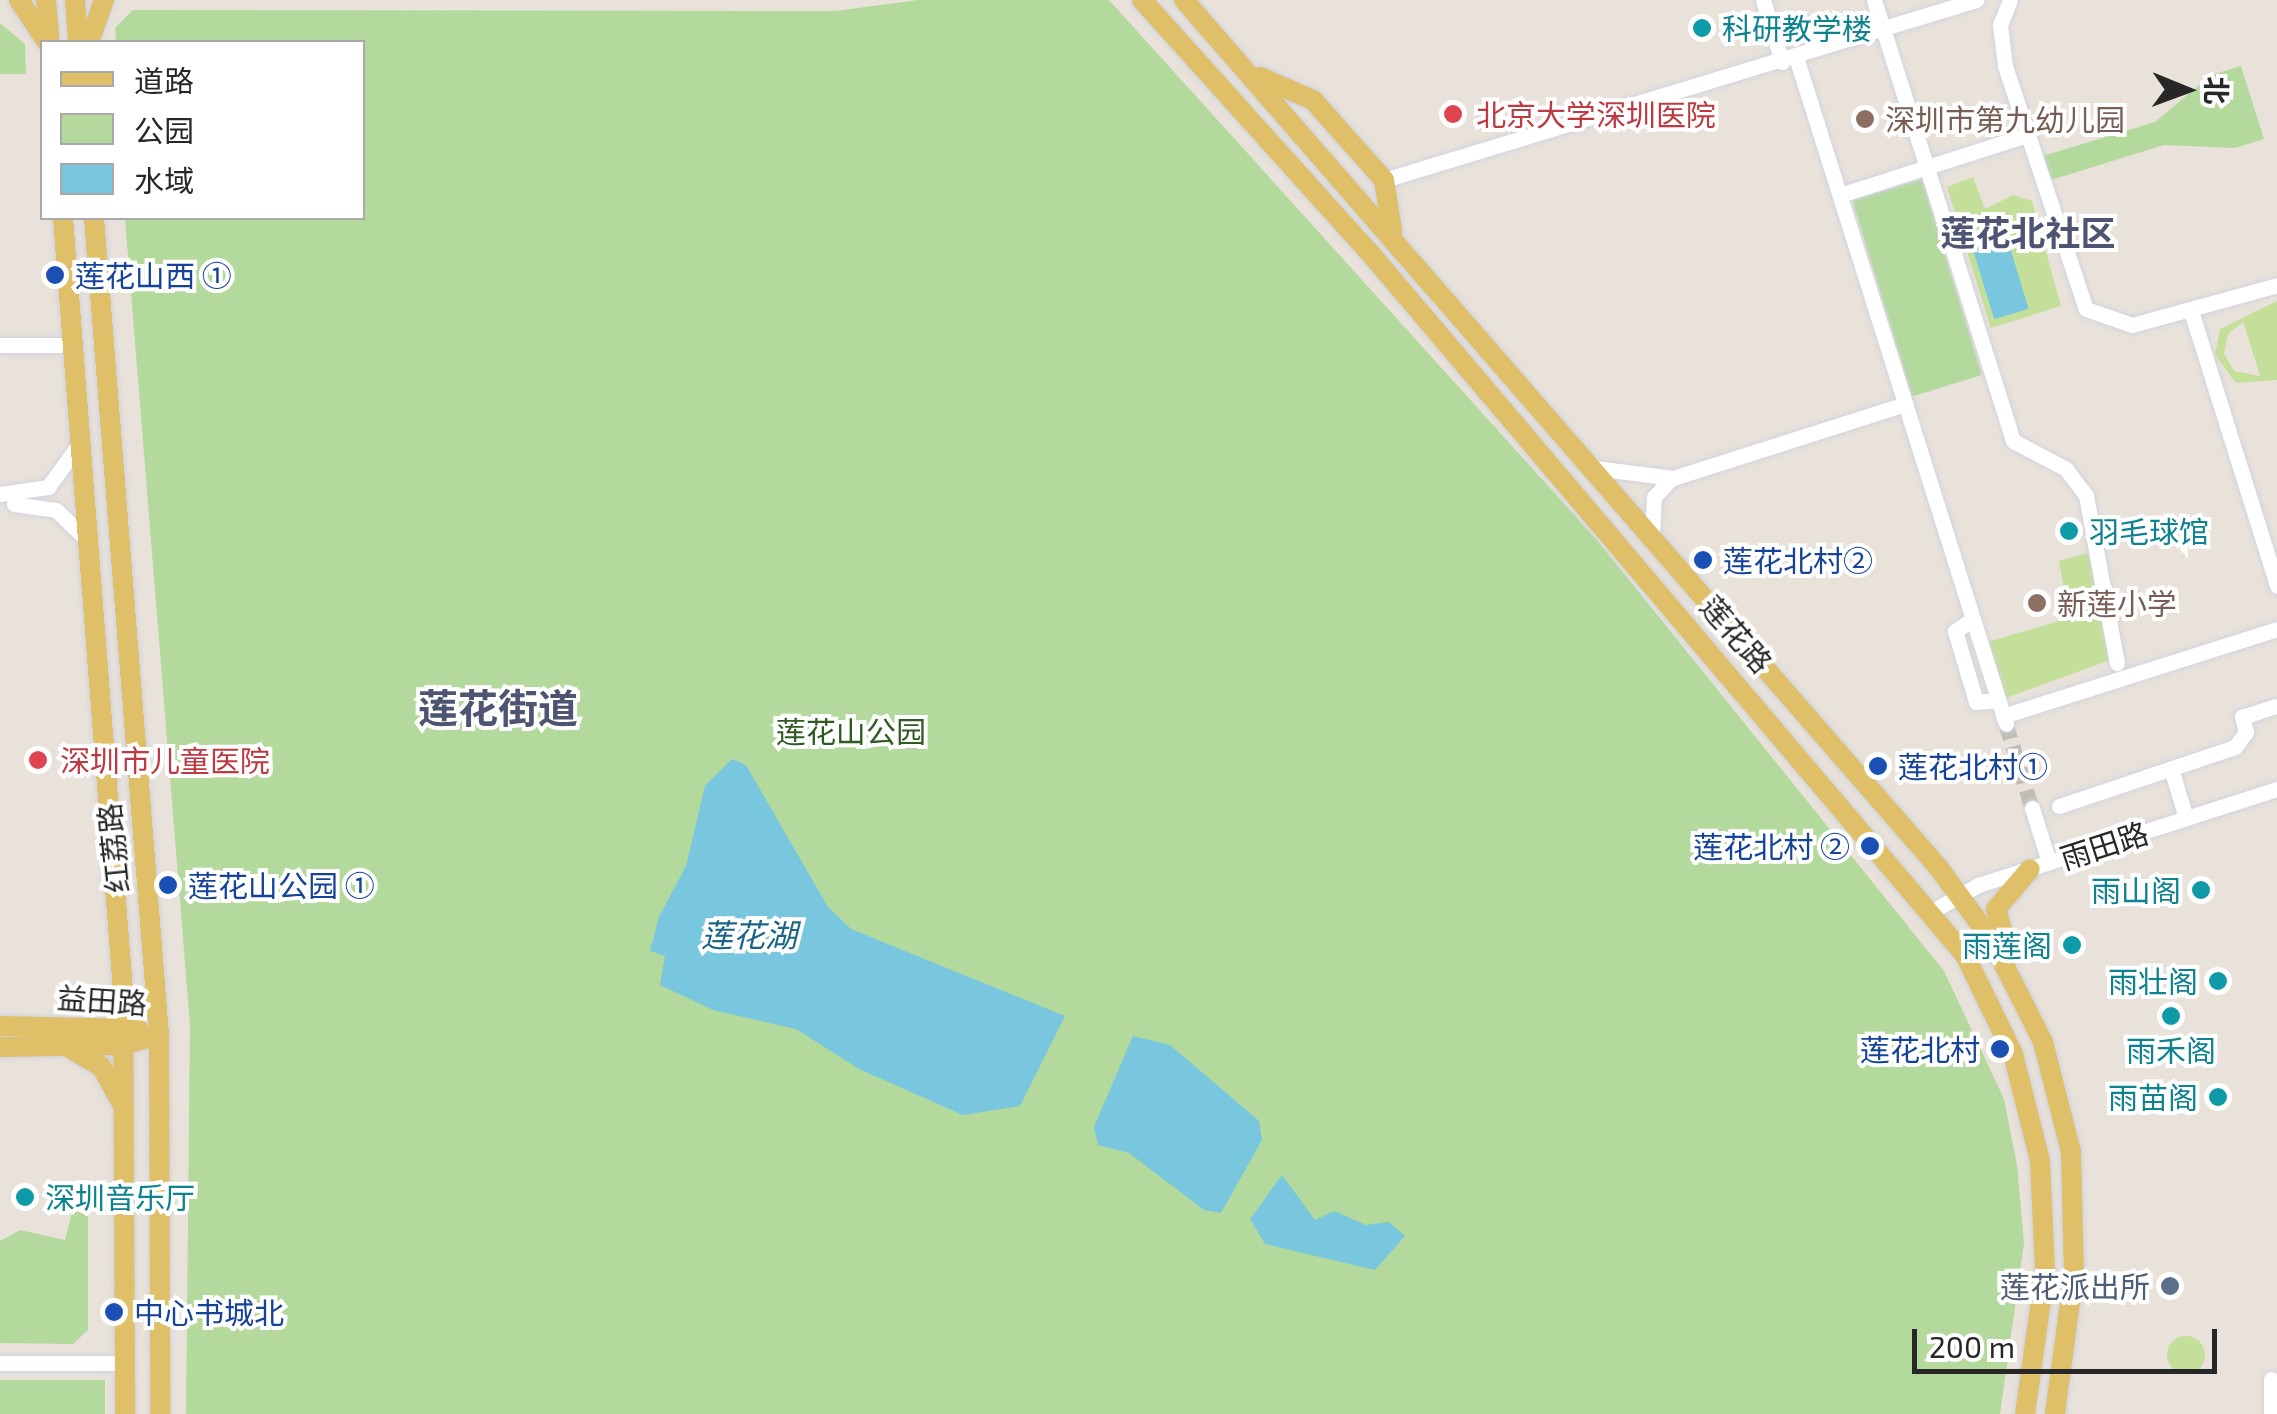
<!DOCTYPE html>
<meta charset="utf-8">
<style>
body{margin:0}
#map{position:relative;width:2277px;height:1414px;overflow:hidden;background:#e8e2da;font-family:"Exo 2","Noto Sans SC",sans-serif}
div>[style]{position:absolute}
.green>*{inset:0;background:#b3d99c;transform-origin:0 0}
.pitch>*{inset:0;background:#c4df99}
.round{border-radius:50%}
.water>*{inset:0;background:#78c7df;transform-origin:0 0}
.minor-tunnel>*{height:15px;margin-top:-7.5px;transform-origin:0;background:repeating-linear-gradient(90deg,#c1bdb6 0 15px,transparent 0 23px)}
.roads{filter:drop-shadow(0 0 2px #d0d3df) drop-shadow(0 0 2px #d0d3df)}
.minor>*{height:15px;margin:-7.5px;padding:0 7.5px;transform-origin:7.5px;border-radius:7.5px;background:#fff}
.major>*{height:20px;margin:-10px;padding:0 10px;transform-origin:10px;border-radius:10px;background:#dfc068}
.dots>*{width:28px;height:28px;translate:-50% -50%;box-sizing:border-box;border:5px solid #fff;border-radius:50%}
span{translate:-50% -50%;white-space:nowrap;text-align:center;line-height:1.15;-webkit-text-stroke:8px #fff;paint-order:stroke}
.culture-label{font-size:30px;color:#0d838f}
.left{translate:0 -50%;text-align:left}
.right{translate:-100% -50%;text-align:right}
.health-label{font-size:30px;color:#be3a42}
.education-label{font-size:30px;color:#785e54}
.transit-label{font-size:30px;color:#164399}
.street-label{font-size:30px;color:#272727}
.park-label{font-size:30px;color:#2f5a21}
.service-label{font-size:30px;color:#4e5e75}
.water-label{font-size:32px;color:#1c6586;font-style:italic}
.quarter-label{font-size:35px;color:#4d5572;font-weight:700}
.district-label{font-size:40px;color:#4d5572;font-weight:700}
.legend{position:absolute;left:40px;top:40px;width:325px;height:180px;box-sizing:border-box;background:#fff;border:2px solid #a9a9a9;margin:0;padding:12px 18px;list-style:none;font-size:30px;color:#272727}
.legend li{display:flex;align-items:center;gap:20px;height:50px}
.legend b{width:50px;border:2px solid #a9a9a9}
.north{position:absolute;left:2137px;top:40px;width:100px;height:100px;-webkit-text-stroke:8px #fff;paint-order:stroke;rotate:91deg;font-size:28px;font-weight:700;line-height:40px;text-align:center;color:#272727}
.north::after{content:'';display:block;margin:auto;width:35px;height:45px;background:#272727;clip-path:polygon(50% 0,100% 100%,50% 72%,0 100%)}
.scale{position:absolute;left:1912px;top:1329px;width:305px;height:45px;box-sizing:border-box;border:5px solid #272727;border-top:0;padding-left:12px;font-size:30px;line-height:35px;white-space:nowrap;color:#272727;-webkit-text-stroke:8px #fff;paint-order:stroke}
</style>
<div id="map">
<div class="green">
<i style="clip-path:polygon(918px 0,1109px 0,1597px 540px,1944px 971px,2004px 1099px,2017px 1165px,2024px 1243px,2000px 1414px,186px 1414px,190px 1025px,125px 218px,362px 218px,362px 42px,116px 42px,115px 28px,133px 10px,835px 11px)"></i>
<i style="clip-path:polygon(0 23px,25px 44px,26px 74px,0 74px)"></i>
<i style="clip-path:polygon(2241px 66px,2264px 139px,2235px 148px,2164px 145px,2051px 180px,2043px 156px,2155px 122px,2211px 75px)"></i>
<i style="left:1922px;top:179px;width:205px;height:73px;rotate:73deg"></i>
<i style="clip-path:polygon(80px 1183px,88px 1184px,88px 1330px,73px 1344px,0 1343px,0 1241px,20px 1230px,65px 1240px)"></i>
<i style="left:0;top:1380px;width:105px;height:34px"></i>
</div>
<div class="pitch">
<i style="clip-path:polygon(1973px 177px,1985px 209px,2013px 195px,2032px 201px,2061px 306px,1991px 328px,1947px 187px)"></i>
<i style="clip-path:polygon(evenodd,2277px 301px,2277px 380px,2236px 383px,2215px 355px,2220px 329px,2277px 301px,2243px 322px,2260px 375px,2259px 376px,2234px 371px,2224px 354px,2228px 334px,2243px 322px)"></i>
<i style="clip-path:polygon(2088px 553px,2110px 660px,2006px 698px,1988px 642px,2069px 618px,2059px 561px)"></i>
<i class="round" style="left:2167px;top:1336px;width:38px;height:38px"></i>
</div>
<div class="water">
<i style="left:2007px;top:238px;width:74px;height:36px;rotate:73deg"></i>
<i style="clip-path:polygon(732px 759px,746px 765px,828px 907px,851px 929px,1065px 1016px,1020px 1106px,963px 1115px,859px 1069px,796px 1029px,713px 1010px,660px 985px,665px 956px,650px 951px,659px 917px,686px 866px,705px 786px)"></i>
<i style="clip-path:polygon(1133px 1036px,1170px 1045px,1259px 1121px,1262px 1140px,1221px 1213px,1204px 1210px,1129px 1153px,1098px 1145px,1094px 1127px)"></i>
<i style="clip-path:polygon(1282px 1175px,1315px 1220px,1334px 1211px,1366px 1225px,1389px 1222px,1405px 1236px,1375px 1270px,1265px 1244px,1250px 1219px)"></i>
</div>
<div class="minor-tunnel">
<i style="left:2006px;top:724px;width:88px;rotate:72.8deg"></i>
</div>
<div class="roads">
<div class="minor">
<i style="left:1763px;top:0;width:65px;rotate:73deg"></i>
<i style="left:1874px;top:0;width:462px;rotate:72.5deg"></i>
<i style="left:2013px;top:441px;width:60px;rotate:27.8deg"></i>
<i style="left:2066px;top:469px;width:34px;rotate:53deg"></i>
<i style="left:2086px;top:496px;width:170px;rotate:79.5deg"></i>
<i style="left:2010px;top:0;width:27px;rotate:112deg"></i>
<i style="left:2000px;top:25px;width:41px;rotate:83deg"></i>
<i style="left:2005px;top:66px;width:256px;rotate:71.6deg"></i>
<i style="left:2086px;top:309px;width:49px;rotate:19.2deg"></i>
<i style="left:2132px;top:325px;width:150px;rotate:-15.4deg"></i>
<i style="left:1796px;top:57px;width:699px;rotate:72.52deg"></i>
<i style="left:1384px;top:180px;width:619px;rotate:-16.91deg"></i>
<i style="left:1840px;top:195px;width:196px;rotate:-17.8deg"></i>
<i style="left:2191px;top:311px;width:288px;rotate:72.6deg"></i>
<i style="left:0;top:345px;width:73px"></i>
<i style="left:1595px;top:468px;width:79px;rotate:7.3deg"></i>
<i style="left:1673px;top:478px;width:244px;rotate:-17.7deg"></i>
<i style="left:0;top:494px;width:49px;rotate:-8.3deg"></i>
<i style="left:48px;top:487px;width:53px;rotate:-54.2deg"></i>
<i style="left:14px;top:504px;width:42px;rotate:8.1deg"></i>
<i style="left:56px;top:510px;width:43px;rotate:44.1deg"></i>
<i style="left:1652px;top:534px;width:37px;rotate:-87deg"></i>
<i style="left:1654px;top:497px;width:22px;rotate:-47deg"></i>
<i style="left:1973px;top:619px;width:22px;rotate:146deg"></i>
<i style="left:1955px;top:631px;width:74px;rotate:73.5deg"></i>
<i style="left:1976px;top:702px;width:22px;rotate:-5deg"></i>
<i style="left:2003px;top:716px;width:287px;rotate:-17.6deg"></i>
<i style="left:2172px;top:772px;width:48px;rotate:73.1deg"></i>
<i style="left:2059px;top:806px;width:186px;rotate:-18.5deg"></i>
<i style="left:2235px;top:747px;width:19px;rotate:-54deg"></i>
<i style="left:2246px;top:732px;width:16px;rotate:-105deg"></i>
<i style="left:2242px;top:717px;width:35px;rotate:-18deg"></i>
<i style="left:2032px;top:808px;width:57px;rotate:72.5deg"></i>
<i style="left:1934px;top:910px;width:51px;rotate:-29.6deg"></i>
<i style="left:1978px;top:885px;width:314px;rotate:-17.8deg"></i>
<i style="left:0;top:1363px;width:111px"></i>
<i style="left:2271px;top:1379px;width:35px;rotate:90deg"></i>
</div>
<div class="major">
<i style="left:19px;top:0;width:50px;rotate:56.3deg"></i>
<i style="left:46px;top:0;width:38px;rotate:85deg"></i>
<i style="left:75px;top:0;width:42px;rotate:85.9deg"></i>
<i style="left:1142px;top:0;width:341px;rotate:48deg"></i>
<i style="left:1370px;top:253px;width:920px;rotate:49.72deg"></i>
<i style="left:1965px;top:955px;width:110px;rotate:64.1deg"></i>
<i style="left:2013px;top:1054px;width:110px;rotate:75.8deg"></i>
<i style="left:2040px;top:1161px;width:111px;rotate:87.4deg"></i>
<i style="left:2045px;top:1272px;width:143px;rotate:98deg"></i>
<i style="left:1184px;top:0;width:1149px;rotate:48.99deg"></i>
<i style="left:1938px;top:867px;width:89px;rotate:53.6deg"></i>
<i style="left:1991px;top:939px;width:115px;rotate:63.2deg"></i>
<i style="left:2043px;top:1042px;width:114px;rotate:75.7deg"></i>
<i style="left:2071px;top:1152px;width:121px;rotate:88.6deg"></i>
<i style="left:2074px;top:1273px;width:142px;rotate:97.7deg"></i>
<i style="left:89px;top:42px;width:45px;rotate:-70.3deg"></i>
<i style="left:1260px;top:77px;width:58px;rotate:23.5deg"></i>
<i style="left:1313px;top:100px;width:107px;rotate:48.4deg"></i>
<i style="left:1384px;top:180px;width:51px;rotate:80.9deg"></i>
<i style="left:63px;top:218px;width:775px;rotate:85.56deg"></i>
<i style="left:123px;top:991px;width:423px;rotate:89.7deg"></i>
<i style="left:94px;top:218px;width:819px;rotate:85.45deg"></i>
<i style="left:159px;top:1034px;width:380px;rotate:89.8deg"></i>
<i style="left:2006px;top:944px;width:36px;rotate:-106deg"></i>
<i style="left:1996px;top:909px;width:52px;rotate:-49.6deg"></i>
<i style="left:0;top:1026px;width:138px;rotate:1.2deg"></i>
<i style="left:0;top:1047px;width:124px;rotate:-0.9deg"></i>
<i style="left:124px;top:1045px;width:37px;rotate:-17deg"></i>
<i style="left:71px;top:1049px;width:34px;rotate:30deg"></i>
<i style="left:101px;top:1066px;width:41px;rotate:60.9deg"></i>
</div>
</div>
<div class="dots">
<i style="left:1702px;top:28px;background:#0f9aa8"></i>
<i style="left:1453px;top:114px;background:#e0444e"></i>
<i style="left:1865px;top:119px;background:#8d6e63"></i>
<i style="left:55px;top:275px;background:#1a4fb4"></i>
<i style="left:2069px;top:531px;background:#0f9aa8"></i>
<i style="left:1703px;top:560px;background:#1a4fb4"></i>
<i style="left:2037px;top:603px;background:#8d6e63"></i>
<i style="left:38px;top:760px;background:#e0444e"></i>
<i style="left:1878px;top:766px;background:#1a4fb4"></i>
<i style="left:1870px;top:846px;background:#1a4fb4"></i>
<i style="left:168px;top:885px;background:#1a4fb4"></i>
<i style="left:2201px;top:890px;background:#0f9aa8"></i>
<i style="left:2072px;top:945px;background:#0f9aa8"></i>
<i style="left:2218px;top:981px;background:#0f9aa8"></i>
<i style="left:2171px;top:1016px;background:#0f9aa8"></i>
<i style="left:2000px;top:1049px;background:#1a4fb4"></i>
<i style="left:2218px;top:1097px;background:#0f9aa8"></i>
<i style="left:25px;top:1197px;background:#0f9aa8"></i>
<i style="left:2170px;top:1286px;background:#5c6f8a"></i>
<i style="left:114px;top:1312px;background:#1a4fb4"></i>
</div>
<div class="culture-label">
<span class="left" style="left:1722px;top:28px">科研教学楼</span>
<span class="left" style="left:2089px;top:531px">羽毛球馆</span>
<span class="right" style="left:2181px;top:890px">雨山阁</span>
<span class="right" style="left:2052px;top:945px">雨莲阁</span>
<span class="right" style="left:2198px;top:981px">雨壮阁</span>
<span style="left:2171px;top:1050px">雨禾阁</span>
<span class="right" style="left:2198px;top:1097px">雨苗阁</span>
<span class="left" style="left:45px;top:1197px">深圳音乐厅</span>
</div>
<div class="health-label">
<span class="left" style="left:1476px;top:114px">北京大学深圳医院</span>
<span class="left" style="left:60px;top:760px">深圳市儿童医院</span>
</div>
<div class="education-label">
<span class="left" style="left:1885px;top:119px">深圳市第九幼儿园</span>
<span class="left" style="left:2057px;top:603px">新莲小学</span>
</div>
<div class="transit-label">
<span class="left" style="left:75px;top:275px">莲花山西 ①</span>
<span class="left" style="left:1723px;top:560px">莲花北村②</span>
<span class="left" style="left:1898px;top:766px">莲花北村①</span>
<span class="right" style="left:1850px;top:846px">莲花北村 ②</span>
<span class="left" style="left:188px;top:885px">莲花山公园 ①</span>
<span class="right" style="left:1980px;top:1049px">莲花北村</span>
<span class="left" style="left:134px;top:1312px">中心书城北</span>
</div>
<div class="street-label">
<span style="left:1737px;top:634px;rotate:49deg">莲花路</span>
<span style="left:2104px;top:845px;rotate:-18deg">雨田路</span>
<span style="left:113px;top:848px;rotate:-96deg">红荔路</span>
<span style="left:102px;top:1000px;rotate:4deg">益田路</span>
</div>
<div class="park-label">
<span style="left:851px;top:731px">莲花山公园</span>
</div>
<div class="service-label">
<span class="right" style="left:2150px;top:1286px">莲花派出所</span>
</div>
<div class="water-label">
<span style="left:749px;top:934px">莲花湖</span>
</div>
<div class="quarter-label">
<span style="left:2028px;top:232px">莲花北社区</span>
</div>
<div class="district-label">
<span style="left:498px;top:707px">莲花街道</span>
</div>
<ul class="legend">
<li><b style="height:12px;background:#dfc068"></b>道路</li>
<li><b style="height:28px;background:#b3d99c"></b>公园</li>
<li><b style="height:28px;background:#78c7df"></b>水域</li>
</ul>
<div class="north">北</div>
<div class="scale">200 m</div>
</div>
